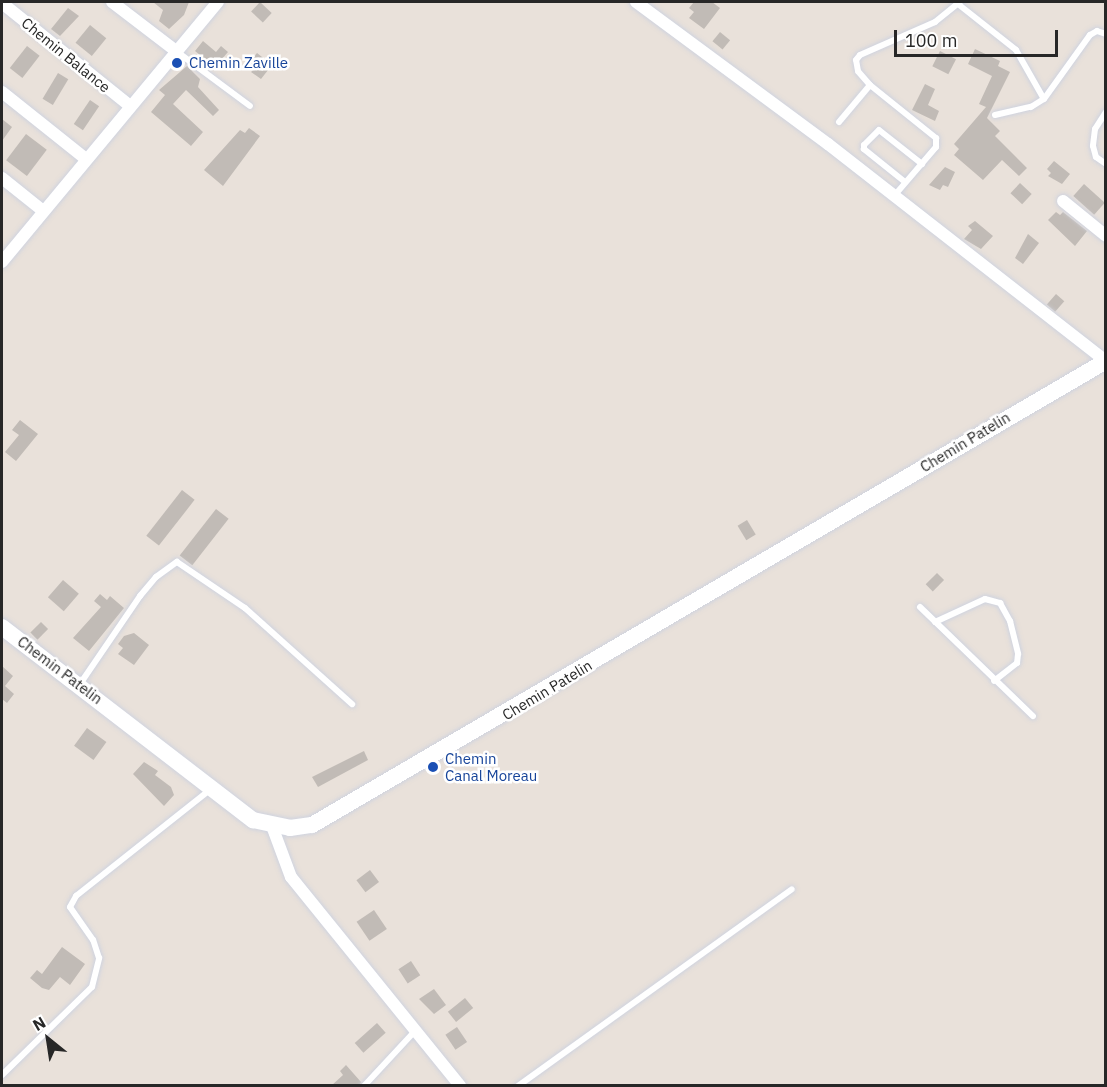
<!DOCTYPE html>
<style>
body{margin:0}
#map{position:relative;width:1107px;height:1087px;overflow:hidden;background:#e9e1da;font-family:"IBM Plex Sans",sans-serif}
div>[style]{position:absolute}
.building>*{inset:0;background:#c1bbb6;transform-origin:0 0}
.roads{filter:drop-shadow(0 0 2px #cfd3df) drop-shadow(0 0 2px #cfd3df)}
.lane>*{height:6px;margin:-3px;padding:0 3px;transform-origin:3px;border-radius:3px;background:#fff}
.street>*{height:12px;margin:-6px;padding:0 6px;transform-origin:6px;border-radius:6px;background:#fff}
.secondary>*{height:16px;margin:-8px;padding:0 8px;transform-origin:8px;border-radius:8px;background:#fff}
.dots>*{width:16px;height:16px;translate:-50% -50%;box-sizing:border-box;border:3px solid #fff;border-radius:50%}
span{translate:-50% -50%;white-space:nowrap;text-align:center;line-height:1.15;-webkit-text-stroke:5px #fff;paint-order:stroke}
.street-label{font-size:15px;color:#272727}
.transit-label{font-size:15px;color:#164399}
.left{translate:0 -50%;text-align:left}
.frame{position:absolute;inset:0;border:3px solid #272727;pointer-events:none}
.north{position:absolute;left:18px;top:1009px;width:60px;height:60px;-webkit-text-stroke:4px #fff;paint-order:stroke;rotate:330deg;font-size:16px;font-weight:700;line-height:24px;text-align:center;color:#272727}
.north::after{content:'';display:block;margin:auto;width:21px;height:27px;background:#272727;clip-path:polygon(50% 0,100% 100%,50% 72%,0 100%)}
.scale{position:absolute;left:894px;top:30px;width:164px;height:27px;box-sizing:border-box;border:3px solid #272727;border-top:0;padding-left:8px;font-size:18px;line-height:21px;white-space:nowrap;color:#272727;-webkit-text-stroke:4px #fff;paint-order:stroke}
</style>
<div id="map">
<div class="building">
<i style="clip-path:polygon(153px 2px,189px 2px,184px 15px,169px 29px,159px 21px,163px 10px)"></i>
<i style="left:260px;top:2px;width:16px;height:13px;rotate:43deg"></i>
<i style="clip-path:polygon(694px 2px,712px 2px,720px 8px,704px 29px,689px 18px,694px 12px,689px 8px)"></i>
<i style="clip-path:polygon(68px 8px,79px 16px,60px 36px,51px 29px)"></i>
<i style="left:90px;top:25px;width:21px;height:23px;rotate:39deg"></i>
<i style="left:720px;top:32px;width:13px;height:12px;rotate:39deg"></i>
<i style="clip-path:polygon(203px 41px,216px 52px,221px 46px,228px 52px,215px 67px,195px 51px)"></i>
<i style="left:27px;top:46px;width:16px;height:28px;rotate:38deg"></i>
<i style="clip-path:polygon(975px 49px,1000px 61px,998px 66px,1010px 72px,987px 118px,1000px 131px,995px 136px,1027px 168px,1019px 176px,1002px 160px,983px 180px,954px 155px,959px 149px,954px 144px,986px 107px,979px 104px,992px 76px,968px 64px)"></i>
<i style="left:940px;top:51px;width:18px;height:17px;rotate:27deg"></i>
<i style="clip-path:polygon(257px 53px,272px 65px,261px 79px,251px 72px,256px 67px,249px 62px)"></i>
<i style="clip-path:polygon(187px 66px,200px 79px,198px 87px,219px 110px,213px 116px,186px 90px,173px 104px,203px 132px,191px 146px,151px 112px,165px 95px,159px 90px)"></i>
<i style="left:58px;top:73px;width:12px;height:30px;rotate:31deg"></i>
<i style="clip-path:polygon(925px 84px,935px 89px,928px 105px,939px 111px,935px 121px,912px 110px)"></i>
<i style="left:90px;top:100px;width:11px;height:29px;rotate:34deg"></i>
<i style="clip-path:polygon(2px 119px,12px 127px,2px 141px)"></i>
<i style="clip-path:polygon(249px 128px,260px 136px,223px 186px,204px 170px,240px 130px,245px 133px)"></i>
<i style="left:26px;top:134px;width:26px;height:33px;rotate:37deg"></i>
<i style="clip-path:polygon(1054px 161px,1070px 174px,1062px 184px,1048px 176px,1051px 173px,1047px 169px)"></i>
<i style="clip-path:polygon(945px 167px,955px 172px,948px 187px,943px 185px,940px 190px,929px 185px)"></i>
<i style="left:1020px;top:183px;width:16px;height:14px;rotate:43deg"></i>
<i style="left:1084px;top:184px;width:28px;height:16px;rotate:42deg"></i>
<i style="clip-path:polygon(1056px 212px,1060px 215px,1063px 212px,1087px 231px,1075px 246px,1048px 220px)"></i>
<i style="clip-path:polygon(975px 221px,993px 236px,981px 249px,964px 239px,972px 230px,968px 226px)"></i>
<i style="clip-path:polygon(1028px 234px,1039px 243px,1023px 264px,1015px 258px)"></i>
<i style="left:1056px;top:294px;width:11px;height:14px;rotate:41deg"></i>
<i style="clip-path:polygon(20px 420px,38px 434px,16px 461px,5px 452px,19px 435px,12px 430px)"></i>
<i style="left:182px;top:490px;width:16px;height:58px;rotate:38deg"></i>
<i style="left:216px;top:509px;width:16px;height:59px;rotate:38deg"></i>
<i style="left:747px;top:520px;width:17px;height:11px;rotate:59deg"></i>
<i style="left:937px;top:573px;width:10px;height:16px;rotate:45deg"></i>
<i style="left:63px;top:580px;width:21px;height:23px;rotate:41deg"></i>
<i style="clip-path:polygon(100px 594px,107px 600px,110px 596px,124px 608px,89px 651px,73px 638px,101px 607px,94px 601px)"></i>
<i style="left:41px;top:622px;width:10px;height:15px;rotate:45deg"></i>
<i style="clip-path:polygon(134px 633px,149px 645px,134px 665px,118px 654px,123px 648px,118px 644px,124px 636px)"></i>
<i style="clip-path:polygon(2px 666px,13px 676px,5px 686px,14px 694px,7px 703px,2px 699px)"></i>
<i style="left:87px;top:728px;width:24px;height:22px;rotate:36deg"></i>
<i style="clip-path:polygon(364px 751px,368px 760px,318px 787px,312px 777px)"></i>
<i style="clip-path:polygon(144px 762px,158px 771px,155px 775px,171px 787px,174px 795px,164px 806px,133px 774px)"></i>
<i style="left:370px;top:870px;width:15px;height:17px;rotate:53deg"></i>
<i style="left:374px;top:910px;width:23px;height:21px;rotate:56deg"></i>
<i style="clip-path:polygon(62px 947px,85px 964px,70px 985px,60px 977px,49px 990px,42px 988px,30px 978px,37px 970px,42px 974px)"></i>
<i style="left:411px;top:961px;width:17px;height:15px;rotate:57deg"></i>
<i style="clip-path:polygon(434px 989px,446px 1005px,434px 1014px,419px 999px)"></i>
<i style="left:465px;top:998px;width:13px;height:22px;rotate:51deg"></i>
<i style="left:377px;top:1023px;width:13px;height:30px;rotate:48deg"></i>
<i style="left:457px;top:1027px;width:18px;height:14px;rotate:56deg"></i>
<i style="clip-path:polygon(346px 1065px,361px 1082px,359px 1086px,331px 1086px,343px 1075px,340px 1071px)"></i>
</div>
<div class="roads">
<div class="lane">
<i style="left:958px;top:4px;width:74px;rotate:38.4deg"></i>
<i style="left:1016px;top:50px;width:56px;rotate:60.3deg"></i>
<i style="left:176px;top:51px;width:92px;rotate:36.6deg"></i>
<i style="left:870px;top:85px;width:18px;rotate:-131deg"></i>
<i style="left:858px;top:71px;width:11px;rotate:-100deg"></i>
<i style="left:856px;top:60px;width:6px;rotate:-51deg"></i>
<i style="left:860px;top:55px;width:82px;rotate:-23.7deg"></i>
<i style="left:935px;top:22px;width:32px;rotate:-39deg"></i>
<i style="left:1106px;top:112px;width:20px;rotate:123deg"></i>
<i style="left:1095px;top:129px;width:17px;rotate:97deg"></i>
<i style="left:1093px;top:146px;width:11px;rotate:75deg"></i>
<i style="left:1096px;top:157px;width:12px;rotate:35deg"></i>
<i style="left:995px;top:115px;width:37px;rotate:-13deg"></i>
<i style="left:1031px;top:107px;width:15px;rotate:-32deg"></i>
<i style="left:1044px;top:99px;width:79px;rotate:-54.3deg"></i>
<i style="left:1090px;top:35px;width:8px;rotate:-30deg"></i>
<i style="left:1097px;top:31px;width:9px;rotate:18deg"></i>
<i style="left:839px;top:122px;width:48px;rotate:-50deg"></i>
<i style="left:870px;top:85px;width:85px;rotate:38.8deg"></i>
<i style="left:936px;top:138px;width:9px;rotate:90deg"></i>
<i style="left:936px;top:147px;width:65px;rotate:130.6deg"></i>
<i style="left:905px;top:182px;width:53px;rotate:-141.2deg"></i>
<i style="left:864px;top:149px;width:4px;rotate:-90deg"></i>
<i style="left:864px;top:145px;width:21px;rotate:-45deg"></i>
<i style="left:879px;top:130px;width:55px;rotate:38.3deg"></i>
<i style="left:920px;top:607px;width:157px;rotate:44deg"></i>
<i style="left:935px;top:622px;width:55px;rotate:-24.7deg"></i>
<i style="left:985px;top:599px;width:16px;rotate:15deg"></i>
<i style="left:1000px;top:603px;width:21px;rotate:61deg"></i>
<i style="left:1010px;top:621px;width:34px;rotate:76deg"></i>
<i style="left:1018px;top:654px;width:9px;rotate:96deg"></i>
<i style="left:1017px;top:663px;width:29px;rotate:142deg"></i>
<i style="left:80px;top:684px;width:107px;rotate:-55.7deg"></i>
<i style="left:140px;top:596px;width:25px;rotate:-50deg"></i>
<i style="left:156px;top:577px;width:26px;rotate:-36deg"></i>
<i style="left:177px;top:562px;width:82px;rotate:34.1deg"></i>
<i style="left:245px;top:608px;width:144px;rotate:41.9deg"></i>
<i style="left:2px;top:1075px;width:126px;rotate:-44.4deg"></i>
<i style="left:92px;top:987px;width:30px;rotate:-76deg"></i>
<i style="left:99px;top:958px;width:19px;rotate:-108deg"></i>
<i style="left:93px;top:940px;width:40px;rotate:-124.9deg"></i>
<i style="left:70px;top:907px;width:13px;rotate:-61deg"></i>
<i style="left:76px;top:896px;width:172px;rotate:-38.4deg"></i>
<i style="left:364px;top:1086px;width:75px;rotate:-47.2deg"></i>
<i style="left:518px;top:1086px;width:337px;rotate:-35.7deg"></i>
</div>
<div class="street">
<i style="left:112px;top:2px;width:81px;rotate:37.4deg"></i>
<i style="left:636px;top:2px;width:239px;rotate:36.5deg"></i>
<i style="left:828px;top:144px;width:353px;rotate:38deg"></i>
<i style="left:2px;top:3px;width:164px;rotate:38.8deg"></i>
<i style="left:2px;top:92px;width:107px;rotate:38.6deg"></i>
<i style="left:2px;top:178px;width:51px;rotate:38.7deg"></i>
<i style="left:1063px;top:201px;width:55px;rotate:39.1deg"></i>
<i style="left:2px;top:262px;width:338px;rotate:-50.3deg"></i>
<i style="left:272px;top:826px;width:54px;rotate:69.6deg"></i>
<i style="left:291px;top:877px;width:269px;rotate:51deg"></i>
</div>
<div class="secondary">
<i style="left:2px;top:627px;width:317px;rotate:37.6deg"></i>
<i style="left:253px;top:820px;width:38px;rotate:12deg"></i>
<i style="left:290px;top:828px;width:22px;rotate:-8deg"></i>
<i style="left:312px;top:825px;width:920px;rotate:-30.3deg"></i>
</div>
</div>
<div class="dots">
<i style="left:177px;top:63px;background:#1a4fb4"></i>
<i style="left:433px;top:767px;background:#1a4fb4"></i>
</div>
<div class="street-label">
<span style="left:66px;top:55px;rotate:39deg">Chemin Balance</span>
<span style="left:965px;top:442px;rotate:-31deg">Chemin Patelin</span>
<span style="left:60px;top:670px;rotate:37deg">Chemin Patelin</span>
<span style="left:547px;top:690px;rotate:-31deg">Chemin Patelin</span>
</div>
<div class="transit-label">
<span class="left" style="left:189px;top:63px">Chemin Zaville</span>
<span class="left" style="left:445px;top:767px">Chemin<br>Canal Moreau</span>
</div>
<div class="frame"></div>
<div class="north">N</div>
<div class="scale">100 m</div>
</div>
